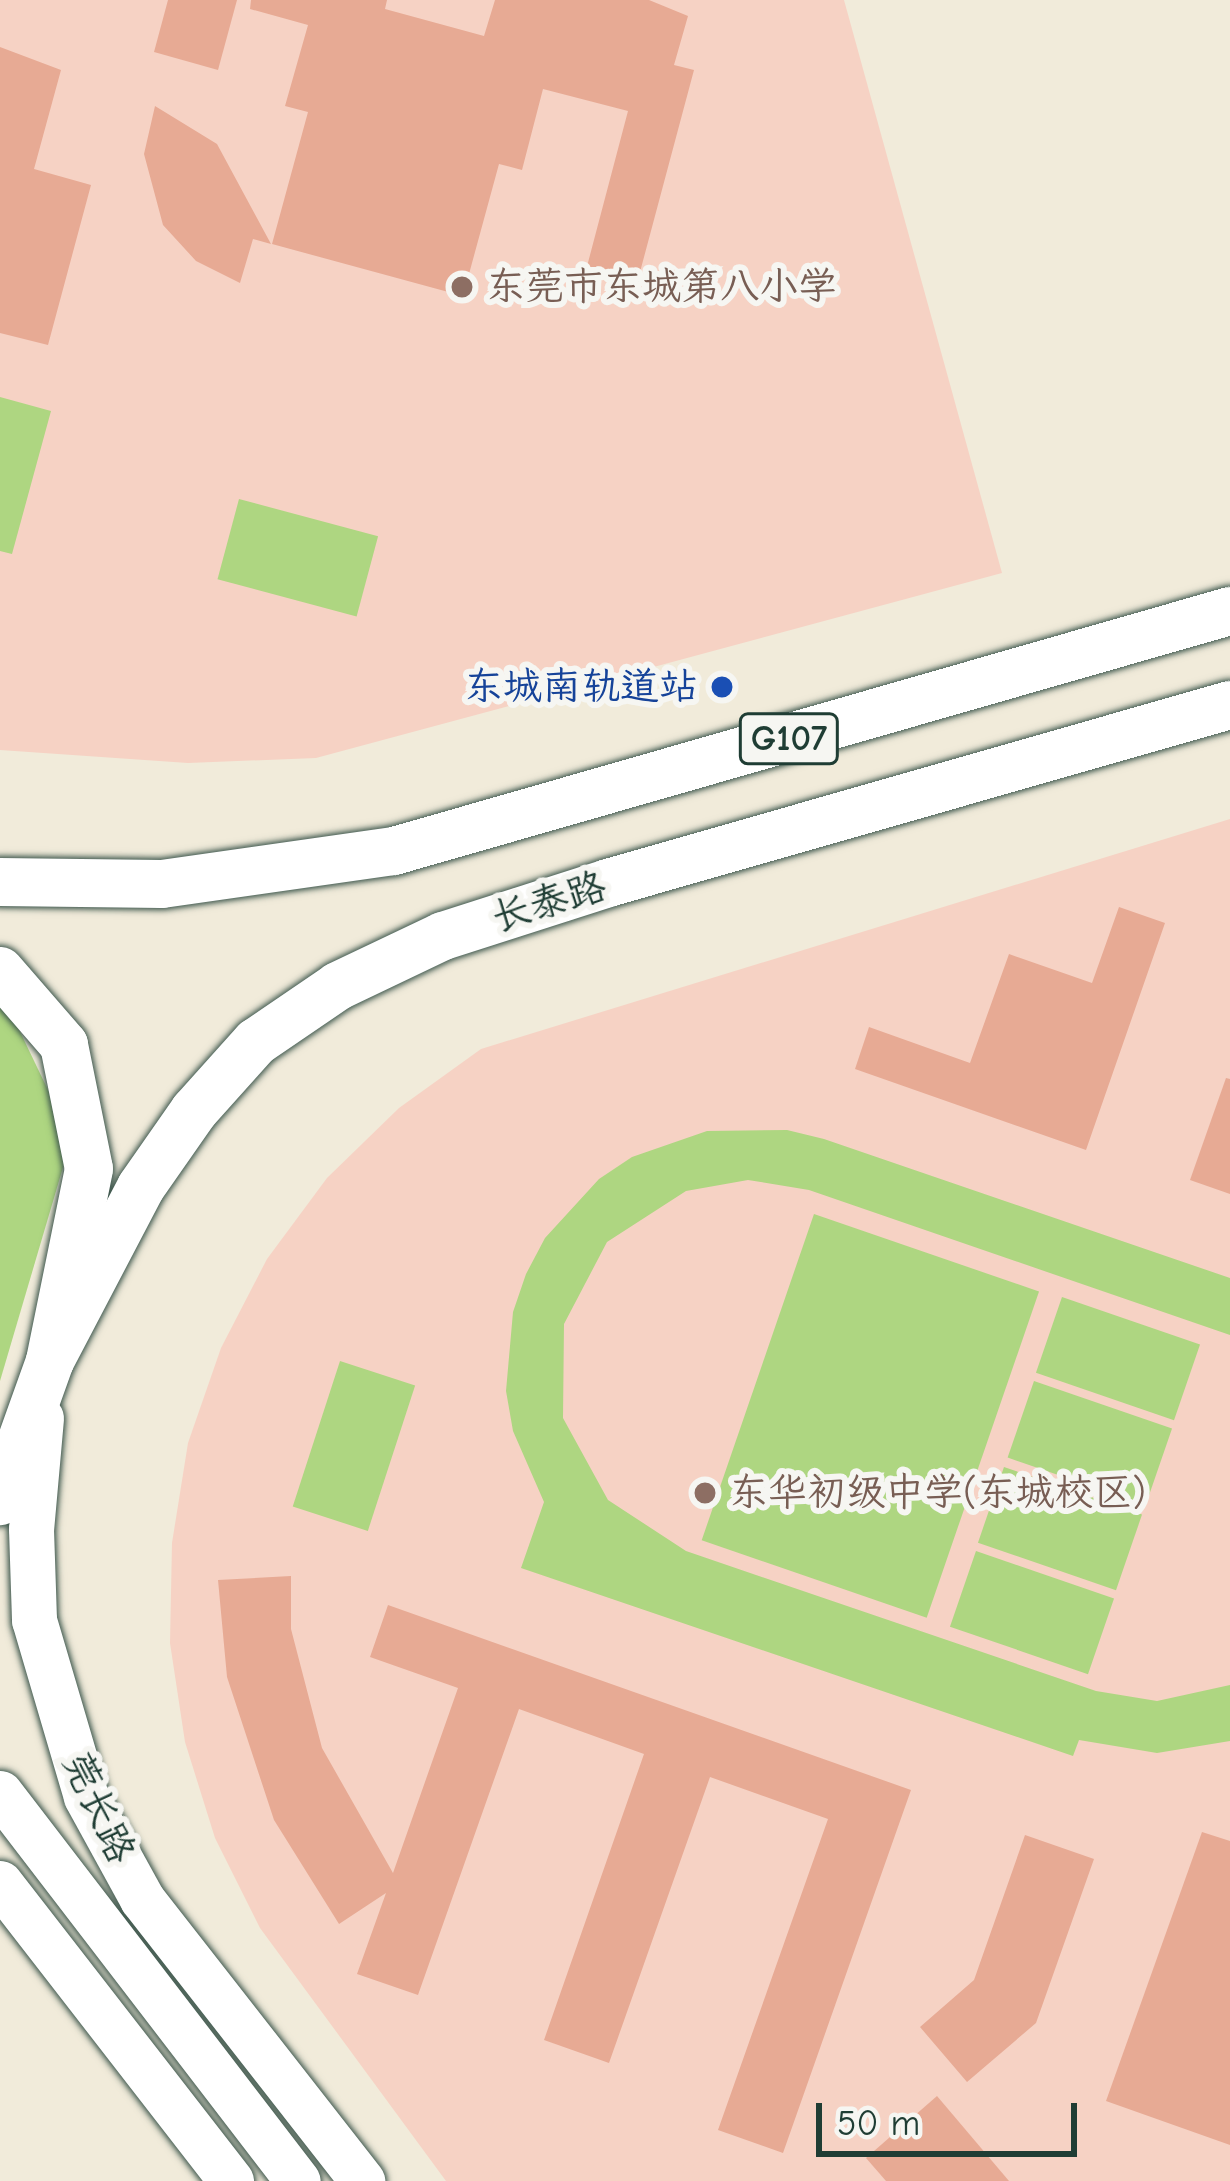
<!DOCTYPE html>
<meta charset="utf-8">
<style>
body{margin:0}
#map{position:relative;width:1230px;height:2181px;overflow:hidden;background:#f1ebda;font-family:"Comic Neue","LXGW WenKai TC",sans-serif}
div>[style]{position:absolute}
.built>*{inset:0;background:#f6d2c4}
.green>*{inset:0;background:#aed681;transform-origin:0 0}
.building>*{inset:0;background:#e7aa94}
.roads{filter:drop-shadow(0 0 3px #3e574d) drop-shadow(0 0 3px #3e574d)}
.primary>*{height:45px;margin:-22.5px;padding:0 22.5px;transform-origin:22.5px;border-radius:22.5px;background:#fff}
.trunk>*{height:48px;margin:-24px;padding:0 24px;transform-origin:24px;border-radius:24px;background:#fff}
.dots>*{width:33px;height:33px;translate:-50% -50%;box-sizing:border-box;border:6px solid #f6f6f2;border-radius:50%}
span{translate:-50% -50%;white-space:nowrap;text-align:center;line-height:1.15;-webkit-text-stroke:12px #f6f6f2;paint-order:stroke}
.shield-label span{padding:3px 9px;background:#f6f6f2;border:3px solid;border-radius:9px;-webkit-text-stroke-width:0}
.shield-label{font-size:36px;color:#1f3d34;font-weight:700}
.education-label{font-size:39px;color:#785e54}
.left{translate:0 -50%;text-align:left}
.transit-label{font-size:39px;color:#164399}
.right{translate:-100% -50%;text-align:right}
.street-label{font-size:39px;color:#1f3d34}
.scale{position:absolute;left:816px;top:2103px;width:261px;height:54px;box-sizing:border-box;border:6px solid #1f3d34;border-top:0;padding-left:15px;font-size:36px;line-height:42px;white-space:nowrap;color:#1f3d34;-webkit-text-stroke:9px #f6f6f2;paint-order:stroke}
</style>
<div id="map">
<div class="built">
<i style="clip-path:polygon(0 0,844px 0,1002px 573px,316px 758px,188px 763px,0 750px)"></i>
<i style="clip-path:polygon(1230px 819px,1230px 2181px,446px 2181px,260px 1928px,215px 1838px,185px 1742px,170px 1643px,172px 1543px,188px 1443px,221px 1348px,267px 1259px,327px 1178px,399px 1108px,481px 1049px)"></i>
</div>
<div class="green">
<i style="clip-path:polygon(0 397px,51px 411px,12px 554px,0 551px)"></i>
<i style="left:239px;top:499px;width:144px;height:83px;rotate:15deg"></i>
<i style="clip-path:polygon(0 990px,49px 1092px,64px 1164px,0 1381px)"></i>
<i style="clip-path:polygon(707px 1131px,787px 1130px,824px 1139px,1230px 1278px,1230px 1335px,809px 1190px,748px 1180px,686px 1191px,607px 1242px,564px 1324px,563px 1418px,608px 1500px,686px 1551px,1096px 1691px,1157px 1701px,1230px 1685px,1230px 1741px,1157px 1753px,1079px 1740px,1073px 1756px,521px 1568px,544px 1502px,513px 1431px,506px 1391px,513px 1312px,526px 1274px,545px 1238px,599px 1179px,632px 1157px)"></i>
<i style="left:814px;top:1214px;width:238px;height:345px;rotate:19deg"></i>
<i style="left:1062px;top:1297px;width:146px;height:80px;rotate:19deg"></i>
<i style="left:340px;top:1361px;width:79px;height:153px;rotate:18deg"></i>
<i style="left:1034px;top:1381px;width:146px;height:81px;rotate:19deg"></i>
<i style="left:1004px;top:1467px;width:146px;height:80px;rotate:19deg"></i>
<i style="left:976px;top:1551px;width:146px;height:80px;rotate:19deg"></i>
</div>
<div class="building">
<i style="clip-path:polygon(168px 0,237px 0,218px 70px,154px 52px)"></i>
<i style="clip-path:polygon(251px 0,387px 0,385px 9px,484px 36px,495px 0,649px 0,688px 16px,674px 65px,694px 70px,636px 287px,585px 274px,628px 111px,543px 89px,522px 170px,499px 164px,463px 296px,272px 244px,308px 112px,285px 106px,308px 25px,250px 9px)"></i>
<i style="clip-path:polygon(0 47px,61px 70px,34px 169px,91px 185px,48px 345px,0 333px)"></i>
<i style="clip-path:polygon(155px 106px,217px 144px,271px 244px,253px 239px,240px 283px,196px 261px,163px 225px,144px 154px)"></i>
<i style="clip-path:polygon(1119px 907px,1165px 923px,1086px 1150px,855px 1069px,869px 1027px,970px 1063px,1009px 954px,1092px 983px)"></i>
<i style="clip-path:polygon(1226px 1078px,1230px 1079px,1230px 1194px,1190px 1180px)"></i>
<i style="clip-path:polygon(291px 1576px,291px 1629px,322px 1748px,393px 1873px,458px 1688px,370px 1657px,388px 1605px,911px 1790px,783px 2153px,718px 2130px,828px 1819px,710px 1777px,609px 2063px,544px 2040px,644px 1754px,519px 1709px,418px 1995px,357px 1974px,386px 1893px,339px 1924px,274px 1820px,227px 1677px,218px 1580px)"></i>
<i style="clip-path:polygon(1202px 1832px,1230px 1841px,1230px 2145px,1106px 2101px)"></i>
<i style="clip-path:polygon(1025px 1835px,1094px 1859px,1036px 2023px,967px 2082px,920px 2027px,974px 1980px)"></i>
<i style="clip-path:polygon(937px 2096px,1009px 2181px,886px 2181px,866px 2158px)"></i>
</div>
<div class="roads">
<div class="primary">
<i style="left:41px;top:1418px;width:111px;rotate:95.1deg"></i>
<i style="left:31px;top:1529px;width:91px;rotate:88.1deg"></i>
<i style="left:34px;top:1620px;width:184px;rotate:73.6deg"></i>
<i style="left:86px;top:1797px;width:116px;rotate:61.2deg"></i>
<i style="left:142px;top:1899px;width:358px;rotate:52deg"></i>
<i style="left:0;top:1793px;width:489px;rotate:52.5deg"></i>
<i style="left:0;top:1883px;width:377px;rotate:52.2deg"></i>
</div>
<div class="trunk">
<i style="left:0;top:882px;width:162px;rotate:0.7deg"></i>
<i style="left:162px;top:884px;width:234px;rotate:-8.1deg"></i>
<i style="left:394px;top:851px;width:870px;rotate:-16.02deg"></i>
<i style="left:0;top:971px;width:98px;rotate:49.1deg"></i>
<i style="left:64px;top:1045px;width:126px;rotate:78.6deg"></i>
<i style="left:89px;top:1169px;width:196px;rotate:101.5deg"></i>
<i style="left:50px;top:1361px;width:149px;rotate:109.7deg"></i>
<i style="left:50px;top:1361px;width:196px;rotate:-62.4deg"></i>
<i style="left:141px;top:1187px;width:93px;rotate:-55.1deg"></i>
<i style="left:194px;top:1111px;width:93px;rotate:-48.1deg"></i>
<i style="left:256px;top:1042px;width:99px;rotate:-34.3deg"></i>
<i style="left:338px;top:986px;width:116px;rotate:-25.5deg"></i>
<i style="left:443px;top:936px;width:173px;rotate:-17.8deg"></i>
<i style="left:608px;top:883px;width:647px;rotate:-15.97deg"></i>
</div>
</div>
<div class="dots">
<i style="left:462px;top:287px;background:#8d6e63"></i>
<i style="left:722px;top:687px;background:#1a4fb4"></i>
<i style="left:705px;top:1493px;background:#8d6e63"></i>
</div>
<div class="shield-label">
<span style="left:789px;top:739px">G107</span>
</div>
<div class="education-label">
<span class="left" style="left:486px;top:287px">东莞市东城第八小学</span>
<span class="left" style="left:729px;top:1493px">东华初级中学(东城校区)</span>
</div>
<div class="transit-label">
<span class="right" style="left:698px;top:687px">东城南轨道站</span>
</div>
<div class="street-label">
<span style="left:549px;top:903px;rotate:-17deg">长泰路</span>
<span style="left:98px;top:1808px;rotate:65deg">莞长路</span>
</div>
<div class="scale">50 m</div>
</div>
